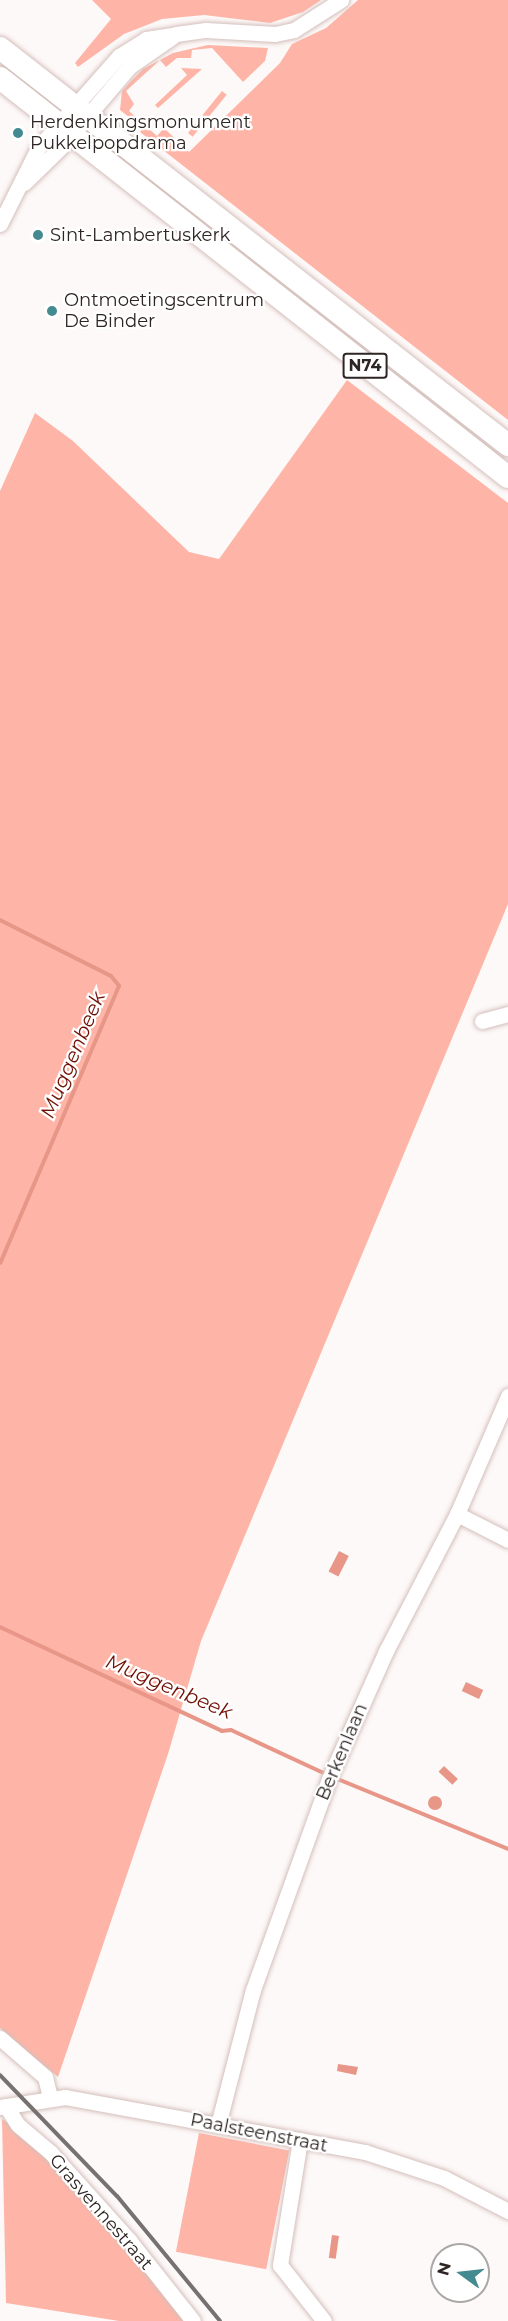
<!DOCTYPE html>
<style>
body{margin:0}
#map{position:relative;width:508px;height:2321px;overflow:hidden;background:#fdf9f8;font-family:Montserrat,sans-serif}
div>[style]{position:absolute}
.green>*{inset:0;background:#feb5a7;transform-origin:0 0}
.water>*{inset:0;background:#e79687;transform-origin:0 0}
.round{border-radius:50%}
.stream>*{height:4px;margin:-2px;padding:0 2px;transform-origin:2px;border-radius:2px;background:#e79687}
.roads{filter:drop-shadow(0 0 2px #d4bfbb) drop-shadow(0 0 2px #d4bfbb)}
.street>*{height:15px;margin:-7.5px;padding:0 7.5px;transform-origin:7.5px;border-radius:7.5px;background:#fff}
.primary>*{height:22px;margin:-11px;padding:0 11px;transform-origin:11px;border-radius:11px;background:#fff}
.rail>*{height:4px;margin:-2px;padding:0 2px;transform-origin:2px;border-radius:2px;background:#777170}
.dots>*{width:16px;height:16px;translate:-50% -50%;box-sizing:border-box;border:3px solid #fff;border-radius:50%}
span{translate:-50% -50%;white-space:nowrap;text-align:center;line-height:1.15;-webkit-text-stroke:4.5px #fff;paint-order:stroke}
.shield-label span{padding:2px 4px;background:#fff;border:2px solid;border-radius:4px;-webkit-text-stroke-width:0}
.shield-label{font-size:16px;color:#2d2524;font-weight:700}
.poi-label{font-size:18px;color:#2d2524}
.left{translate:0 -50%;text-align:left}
.street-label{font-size:18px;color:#2d2524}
.water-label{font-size:20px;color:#711106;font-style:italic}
.north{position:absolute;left:430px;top:2243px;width:60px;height:60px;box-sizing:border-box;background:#fff;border:2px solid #aba8a7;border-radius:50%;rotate:285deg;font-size:16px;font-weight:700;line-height:24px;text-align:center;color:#2d2524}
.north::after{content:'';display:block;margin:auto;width:21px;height:27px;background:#438a91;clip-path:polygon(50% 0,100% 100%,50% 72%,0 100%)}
</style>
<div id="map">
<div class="green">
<i style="clip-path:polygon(92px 0,321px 0,303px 12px,270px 23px,204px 15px,162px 19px,124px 34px,78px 67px,75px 63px,111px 19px)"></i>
<i style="clip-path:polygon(358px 0,508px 0,508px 420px,140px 132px,143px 128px,120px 110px,122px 91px,131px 81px,143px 69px,173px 53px,208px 45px,268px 48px,265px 61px,243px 82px,212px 48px,192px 50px,191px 58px,177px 58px,166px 67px,160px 60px,126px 91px,134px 104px,129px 111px,157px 136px,164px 128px,189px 152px,280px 63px,292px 44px,326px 28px)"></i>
<i style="clip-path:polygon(181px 68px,202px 69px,158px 108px,155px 105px,187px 75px)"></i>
<i style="left:222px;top:91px;width:6px;height:54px;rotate:39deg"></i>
<i style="clip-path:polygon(347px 380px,508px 503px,508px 904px,201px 1641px,168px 1754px,58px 2077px,0 2028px,0 491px,35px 413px,73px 441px,189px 552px,219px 559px)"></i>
<i style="clip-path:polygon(2px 2119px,23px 2133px,143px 2264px,188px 2321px,119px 2321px,6px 2303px)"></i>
<i style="left:199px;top:2133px;width:92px;height:121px;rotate:11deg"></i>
</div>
<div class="water">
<i style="left:339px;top:1551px;width:11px;height:23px;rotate:27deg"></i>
<i style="left:466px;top:1682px;width:19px;height:10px;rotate:25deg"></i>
<i style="left:444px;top:1766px;width:19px;height:8px;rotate:43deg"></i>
<i class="round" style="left:428px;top:1796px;width:14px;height:14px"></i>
<i style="clip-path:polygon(338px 2064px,358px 2067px,356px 2075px,337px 2071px)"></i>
<i style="left:332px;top:2235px;width:7px;height:23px;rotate:8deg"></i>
</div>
<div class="stream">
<i style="left:0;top:920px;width:124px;rotate:26.8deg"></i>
<i style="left:111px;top:976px;width:13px;rotate:51deg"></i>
<i style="left:119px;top:986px;width:301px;rotate:113.2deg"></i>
<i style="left:0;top:1627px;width:245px;rotate:25.1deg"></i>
<i style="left:222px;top:1731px;width:9px;rotate:-6deg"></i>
<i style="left:231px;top:1730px;width:105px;rotate:24.9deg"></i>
<i style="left:335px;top:1778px;width:187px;rotate:22.3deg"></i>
</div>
<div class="roads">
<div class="street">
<i style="left:24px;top:183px;width:50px;rotate:-44.2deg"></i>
<i style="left:60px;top:148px;width:108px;rotate:-49.5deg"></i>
<i style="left:130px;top:66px;width:51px;rotate:-34.6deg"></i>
<i style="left:0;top:224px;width:85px;rotate:-63.4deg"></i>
<i style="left:38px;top:148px;width:123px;rotate:-48.6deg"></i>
<i style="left:119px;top:56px;width:32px;rotate:-32deg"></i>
<i style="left:146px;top:39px;width:30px;rotate:-9deg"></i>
<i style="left:176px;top:34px;width:30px;rotate:-8deg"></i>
<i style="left:206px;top:30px;width:69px;rotate:3.3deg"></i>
<i style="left:275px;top:34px;width:19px;rotate:-12deg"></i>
<i style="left:294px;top:30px;width:56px;rotate:-32.6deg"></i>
<i style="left:482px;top:1021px;width:27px;rotate:-15deg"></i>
<i style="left:457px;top:1514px;width:57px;rotate:27deg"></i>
<i style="left:0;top:2038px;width:60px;rotate:40.9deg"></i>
<i style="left:45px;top:2077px;width:21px;rotate:76deg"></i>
<i style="left:6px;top:2106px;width:22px;rotate:58deg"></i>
<i style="left:18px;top:2125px;width:43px;rotate:40.3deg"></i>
<i style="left:51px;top:2153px;width:117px;rotate:48.1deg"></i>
<i style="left:129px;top:2240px;width:103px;rotate:51.7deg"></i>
<i style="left:0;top:2107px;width:66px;rotate:-8.7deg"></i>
<i style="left:65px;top:2097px;width:305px;rotate:10.4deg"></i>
<i style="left:365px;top:2152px;width:83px;rotate:18.2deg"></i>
<i style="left:444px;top:2178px;width:72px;rotate:27.3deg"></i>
<i style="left:218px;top:2125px;width:139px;rotate:-75.5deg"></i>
<i style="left:253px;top:1990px;width:224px;rotate:-70.2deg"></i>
<i style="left:329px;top:1779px;width:140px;rotate:-66deg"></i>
<i style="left:386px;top:1651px;width:154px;rotate:-62.6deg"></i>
<i style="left:457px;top:1514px;width:129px;rotate:-66.6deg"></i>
<i style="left:300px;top:2140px;width:127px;rotate:99.1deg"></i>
<i style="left:280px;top:2265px;width:71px;rotate:51.8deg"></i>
</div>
<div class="primary">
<i style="left:0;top:48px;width:645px;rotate:38.01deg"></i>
<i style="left:0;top:78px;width:646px;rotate:38.15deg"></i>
</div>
</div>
<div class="rail">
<i style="left:0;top:2075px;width:168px;rotate:46deg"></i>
<i style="left:117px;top:2196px;width:162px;rotate:50.5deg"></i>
</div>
<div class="dots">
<i style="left:18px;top:133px;background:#438a91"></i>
<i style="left:38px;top:235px;background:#438a91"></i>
<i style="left:52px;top:311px;background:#438a91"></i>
</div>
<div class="shield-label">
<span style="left:365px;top:366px">N74</span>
</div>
<div class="poi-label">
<span class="left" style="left:30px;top:133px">Herdenkingsmonument<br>Pukkelpopdrama</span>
<span class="left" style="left:50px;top:235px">Sint-Lambertuskerk</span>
<span class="left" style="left:64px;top:311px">Ontmoetingscentrum<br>De Binder</span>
</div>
<div class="street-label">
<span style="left:342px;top:1752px;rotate:-67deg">Berkenlaan</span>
<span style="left:259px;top:2133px;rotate:11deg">Paalsteenstraat</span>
<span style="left:101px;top:2212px;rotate:49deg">Grasvennestraat</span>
</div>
<div class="water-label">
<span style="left:73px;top:1055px;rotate:-67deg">Muggenbeek</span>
<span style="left:169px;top:1687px;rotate:23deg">Muggenbeek</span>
</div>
<div class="north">N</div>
</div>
